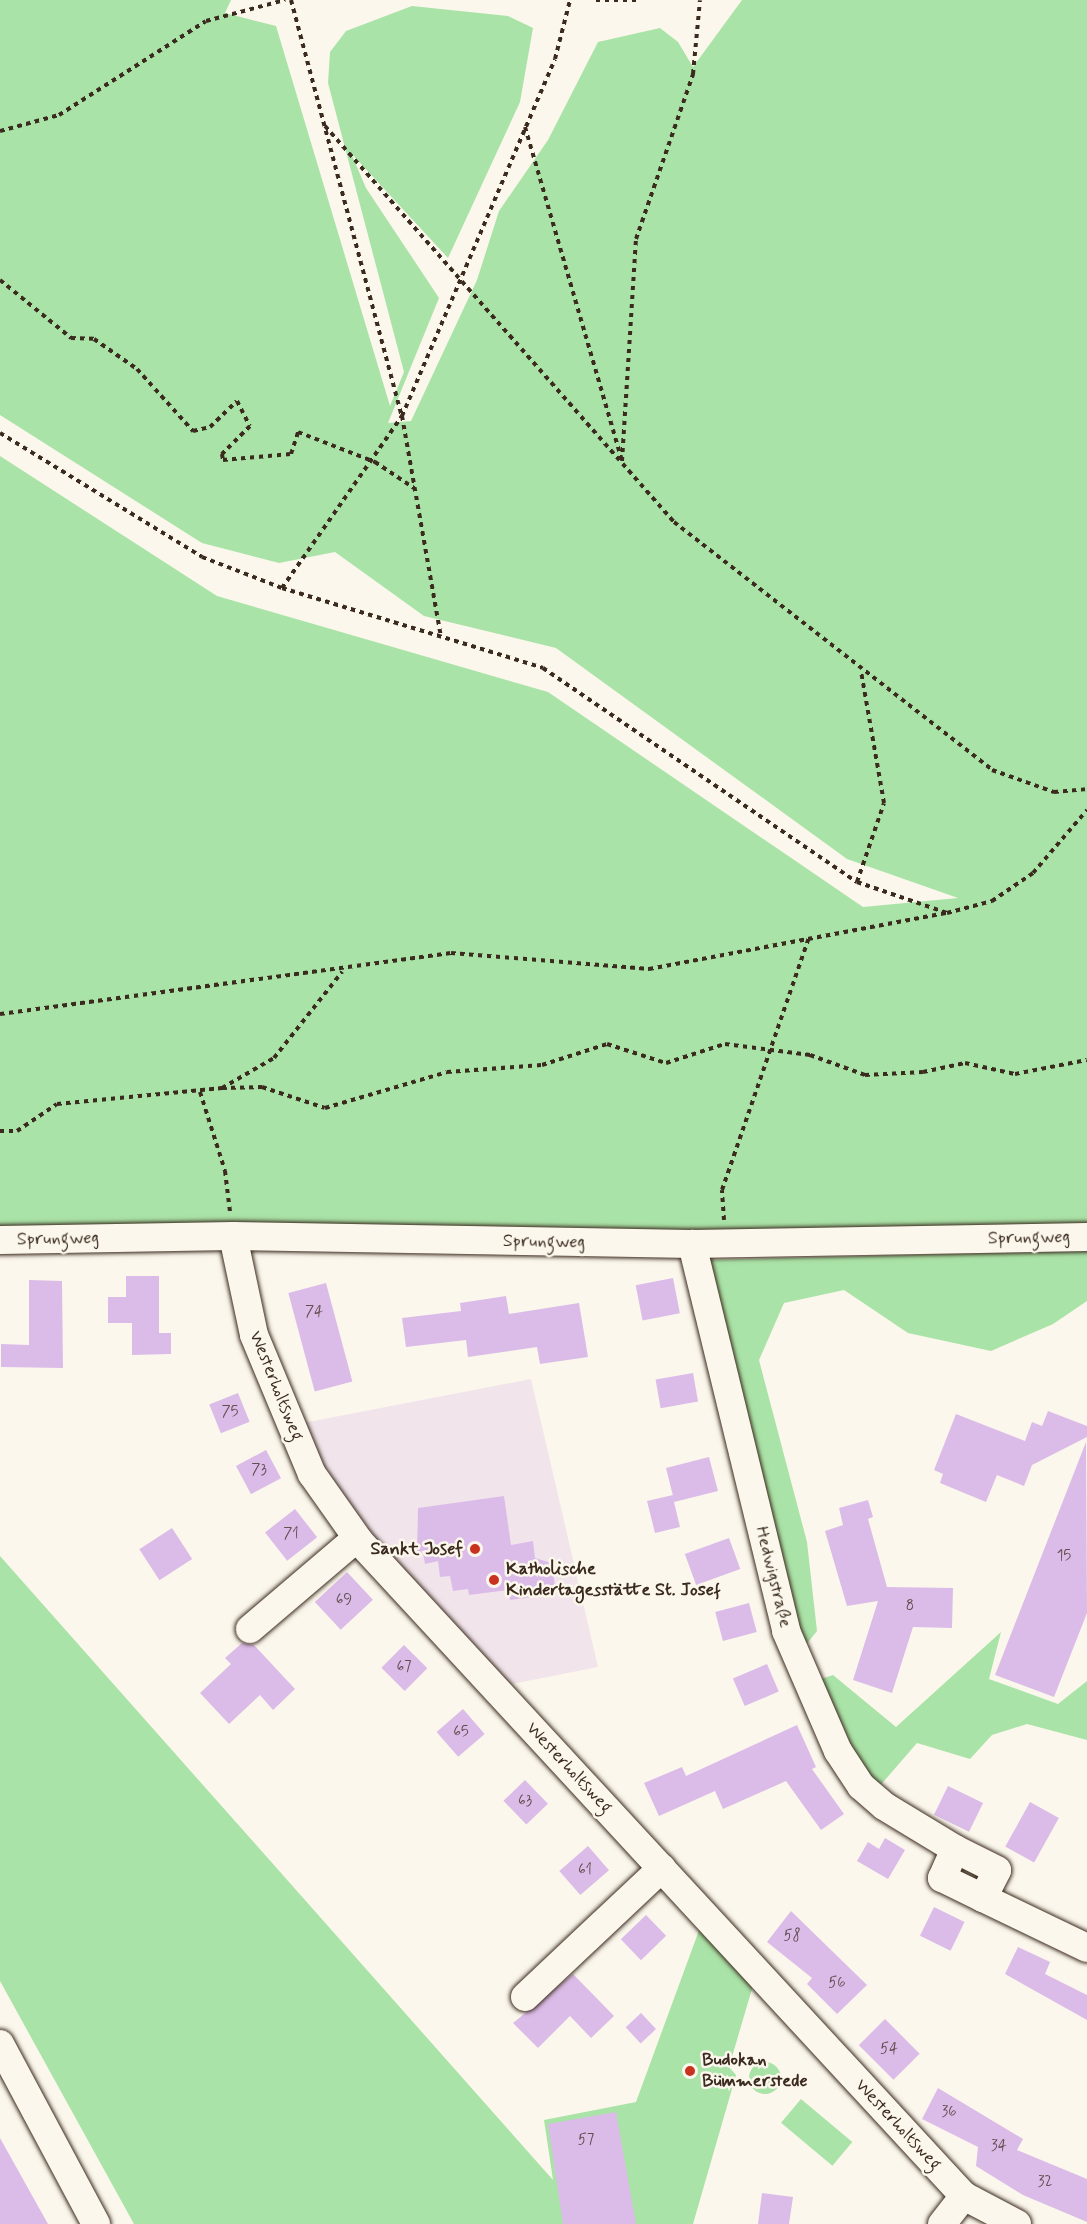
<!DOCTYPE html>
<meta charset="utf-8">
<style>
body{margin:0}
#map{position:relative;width:1087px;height:2224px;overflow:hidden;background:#fbf7ec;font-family:Mynerve,sans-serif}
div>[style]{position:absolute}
.built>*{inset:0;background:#f1e5eb}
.green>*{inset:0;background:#aae3a7;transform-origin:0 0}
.round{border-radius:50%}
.building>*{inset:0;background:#dbbce8;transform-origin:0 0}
.path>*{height:4px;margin-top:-2px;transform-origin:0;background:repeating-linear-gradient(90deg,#3b2a1e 0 4.5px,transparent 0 9px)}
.roads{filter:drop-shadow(0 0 2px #3b2a1e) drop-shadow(0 0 2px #3b2a1e)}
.minor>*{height:28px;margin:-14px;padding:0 14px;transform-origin:14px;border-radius:14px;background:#fbf7ec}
.dots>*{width:16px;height:16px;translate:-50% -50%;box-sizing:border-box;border:3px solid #fbf7ec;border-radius:50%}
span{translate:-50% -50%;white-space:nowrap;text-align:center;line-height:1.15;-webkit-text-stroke:5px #fbf7ec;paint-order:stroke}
.number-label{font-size:15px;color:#634e50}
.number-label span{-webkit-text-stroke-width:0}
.street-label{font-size:18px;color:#3b2a1e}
.poi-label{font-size:18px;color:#3b2a1e;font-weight:700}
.right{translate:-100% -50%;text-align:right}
.left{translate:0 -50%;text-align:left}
</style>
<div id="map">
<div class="built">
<i style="clip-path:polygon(531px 1379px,598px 1667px,501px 1686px,335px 1492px,303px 1423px)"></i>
</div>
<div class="green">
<i style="clip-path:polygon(0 0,231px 0,225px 13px,276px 26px,390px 406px,404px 372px,328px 83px,330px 52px,346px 31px,412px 6px,508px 16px,533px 28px,520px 102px,448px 258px,351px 153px,366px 188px,439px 298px,388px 423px,411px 421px,477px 280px,499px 211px,548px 140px,598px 42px,660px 28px,678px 42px,693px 67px,742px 0,1087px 0,1087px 1229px,732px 1236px,0 1229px,0 456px,217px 596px,548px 692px,863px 907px,958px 898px,847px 859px,556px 648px,424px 616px,335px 552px,279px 563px,202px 543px,0 415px)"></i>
<i style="clip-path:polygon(1087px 1251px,1087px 1301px,1053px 1324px,991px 1351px,908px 1333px,844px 1290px,784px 1303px,759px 1360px,807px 1542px,817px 1631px,805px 1646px,787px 1608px,703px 1260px)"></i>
<i style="clip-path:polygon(0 1556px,553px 2180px,544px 2120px,636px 2102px,705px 1914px,757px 1972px,729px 2067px,736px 2075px,693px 2224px,134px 2224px,0 1981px)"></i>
<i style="clip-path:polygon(1001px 1632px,989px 1679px,1058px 1704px,1087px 1681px,1087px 1740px,1027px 1724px,992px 1735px,970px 1759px,917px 1743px,878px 1788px,861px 1766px,821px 1679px,833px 1675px,896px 1727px)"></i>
<i class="round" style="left:749px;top:2062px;width:32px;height:32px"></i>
<i style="left:801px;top:2099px;width:67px;height:31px;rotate:40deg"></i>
</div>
<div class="building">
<i style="clip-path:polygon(126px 1276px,159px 1276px,159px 1333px,171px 1333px,171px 1354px,132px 1355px,132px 1323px,108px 1323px,108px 1297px,126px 1297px)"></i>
<i style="left:673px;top:1278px;width:36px;height:38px;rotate:79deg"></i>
<i style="clip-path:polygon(29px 1280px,62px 1281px,63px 1368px,1px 1367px,1px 1344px,29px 1345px)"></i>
<i style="left:326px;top:1283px;width:102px;height:39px;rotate:75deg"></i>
<i style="clip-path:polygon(506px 1296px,509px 1314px,579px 1303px,588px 1357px,540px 1364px,537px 1347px,468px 1357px,466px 1340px,406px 1347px,402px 1318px,461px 1311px,460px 1303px)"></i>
<i style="left:693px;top:1373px;width:29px;height:38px;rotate:80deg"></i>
<i style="left:238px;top:1393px;width:31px;height:31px;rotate:68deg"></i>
<i style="clip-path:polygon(1048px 1411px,1087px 1426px,1087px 1437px,1032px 1465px,1024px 1486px,997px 1475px,986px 1502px,940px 1483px,943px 1474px,934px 1470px,956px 1414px,1025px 1441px,1032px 1422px,1042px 1426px)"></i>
<i style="clip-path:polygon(1086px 1442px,1087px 1613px,1054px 1697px,995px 1675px)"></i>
<i style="left:266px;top:1450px;width:32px;height:34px;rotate:62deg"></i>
<i style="clip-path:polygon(709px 1457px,718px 1491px,674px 1502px,680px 1527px,655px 1533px,647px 1501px,673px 1495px,674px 1500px,666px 1468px)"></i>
<i style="clip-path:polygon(504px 1496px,511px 1545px,533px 1541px,535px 1558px,552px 1563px,556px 1594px,510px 1600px,508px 1590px,469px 1595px,468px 1589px,453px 1591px,450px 1576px,440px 1577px,438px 1561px,425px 1564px,423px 1553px,417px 1554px,418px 1508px)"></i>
<i style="clip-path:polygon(868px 1500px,873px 1517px,868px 1519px,887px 1587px,953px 1588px,952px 1628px,913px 1627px,892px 1693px,853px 1680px,878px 1601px,847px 1606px,825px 1531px,843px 1525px,839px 1508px)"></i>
<i style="left:295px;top:1509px;width:36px;height:38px;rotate:52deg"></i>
<i style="left:172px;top:1528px;width:37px;height:39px;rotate:57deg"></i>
<i style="left:729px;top:1538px;width:33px;height:47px;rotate:70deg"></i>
<i style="left:347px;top:1572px;width:38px;height:44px;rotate:47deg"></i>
<i style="left:749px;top:1603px;width:30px;height:35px;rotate:75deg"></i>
<i style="clip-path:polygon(242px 1643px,254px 1645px,295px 1689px,273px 1710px,260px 1695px,229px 1724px,200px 1693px,231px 1664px,225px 1658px)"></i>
<i style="left:404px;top:1645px;width:33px;height:32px;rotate:45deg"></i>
<i style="left:767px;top:1664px;width:30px;height:37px;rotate:67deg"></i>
<i style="left:463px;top:1709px;width:33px;height:35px;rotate:49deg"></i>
<i style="clip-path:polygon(797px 1725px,816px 1767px,812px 1769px,844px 1814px,821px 1830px,786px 1781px,723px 1809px,715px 1791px,659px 1816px,644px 1783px,682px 1767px,686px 1776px)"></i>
<i style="left:525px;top:1780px;width:33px;height:30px;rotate:46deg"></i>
<i style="left:948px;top:1786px;width:39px;height:32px;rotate:26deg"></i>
<i style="left:1030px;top:1802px;width:33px;height:51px;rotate:29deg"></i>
<i style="clip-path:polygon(885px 1838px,905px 1850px,888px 1879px,857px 1861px,868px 1842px,879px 1849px)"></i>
<i style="left:588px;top:1846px;width:32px;height:38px;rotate:49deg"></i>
<i style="left:934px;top:1907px;width:34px;height:32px;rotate:26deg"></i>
<i style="clip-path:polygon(791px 1911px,867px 1985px,837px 2014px,807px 1984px,812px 1978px,767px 1942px)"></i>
<i style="left:646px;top:1915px;width:29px;height:35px;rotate:46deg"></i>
<i style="clip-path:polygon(1018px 1947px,1050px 1962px,1045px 1974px,1087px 1995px,1087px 2020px,1005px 1974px)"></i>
<i style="clip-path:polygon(573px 1974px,614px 2016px,591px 2038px,570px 2016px,538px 2048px,513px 2023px)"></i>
<i style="left:641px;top:2013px;width:22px;height:21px;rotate:47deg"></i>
<i style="left:885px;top:2019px;width:49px;height:37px;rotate:45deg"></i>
<i style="clip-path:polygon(938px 2088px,1023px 2139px,1017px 2150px,1087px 2179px,1087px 2222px,1023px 2195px,976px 2166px,978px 2147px,922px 2119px)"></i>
<i style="clip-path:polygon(616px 2112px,636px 2224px,563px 2224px,548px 2124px)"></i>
<i style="clip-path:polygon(0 2138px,48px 2224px,0 2224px)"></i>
<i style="clip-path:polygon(762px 2193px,793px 2197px,789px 2224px,758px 2224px)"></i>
</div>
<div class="path">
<i style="left:291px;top:0;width:431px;rotate:75.1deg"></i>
<i style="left:402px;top:416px;width:224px;rotate:80deg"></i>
<i style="left:596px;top:0;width:45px"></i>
<i style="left:325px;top:126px;width:528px;rotate:48.61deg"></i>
<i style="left:674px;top:522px;width:403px;rotate:37.9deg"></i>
<i style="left:992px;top:770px;width:66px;rotate:19.5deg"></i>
<i style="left:1054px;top:792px;width:33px;rotate:-5deg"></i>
<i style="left:525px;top:127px;width:348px;rotate:73.8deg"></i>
<i style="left:622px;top:461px;width:222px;rotate:-86.4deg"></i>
<i style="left:636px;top:239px;width:175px;rotate:-70.9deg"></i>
<i style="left:693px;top:74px;width:74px;rotate:-84.6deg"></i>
<i style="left:0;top:131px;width:61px;rotate:-15.2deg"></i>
<i style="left:59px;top:115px;width:174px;rotate:-32.6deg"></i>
<i style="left:206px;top:21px;width:82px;rotate:-14.9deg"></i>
<i style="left:0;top:280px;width:92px;rotate:39.2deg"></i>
<i style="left:71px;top:338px;width:23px;rotate:2deg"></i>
<i style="left:94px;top:339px;width:52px;rotate:34.9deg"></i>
<i style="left:137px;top:369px;width:84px;rotate:47.9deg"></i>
<i style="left:193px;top:431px;width:17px;rotate:-13deg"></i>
<i style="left:210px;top:427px;width:37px;rotate:-44deg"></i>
<i style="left:237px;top:401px;width:28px;rotate:63deg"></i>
<i style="left:250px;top:426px;width:40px;rotate:135deg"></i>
<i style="left:222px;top:454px;width:6px;rotate:81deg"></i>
<i style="left:223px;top:460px;width:68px;rotate:-5deg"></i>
<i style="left:291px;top:454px;width:23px;rotate:-72deg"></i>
<i style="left:298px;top:432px;width:83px;rotate:21.3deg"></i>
<i style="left:375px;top:462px;width:47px;rotate:33.7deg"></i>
<i style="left:0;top:433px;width:237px;rotate:31.5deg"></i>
<i style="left:202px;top:557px;width:86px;rotate:21.2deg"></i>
<i style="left:282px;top:588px;width:273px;rotate:17deg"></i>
<i style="left:543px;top:668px;width:380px;rotate:34.3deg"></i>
<i style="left:857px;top:882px;width:95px;rotate:19deg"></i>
<i style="left:947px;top:913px;width:47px;rotate:-14.9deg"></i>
<i style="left:992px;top:901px;width:50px;rotate:-34.3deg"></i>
<i style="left:1033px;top:873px;width:83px;rotate:-49.4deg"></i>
<i style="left:282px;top:588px;width:210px;rotate:-55.1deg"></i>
<i style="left:402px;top:416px;width:388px;rotate:-66.8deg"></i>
<i style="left:555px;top:59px;width:61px;rotate:-75.7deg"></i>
<i style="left:857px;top:882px;width:83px;rotate:-71.1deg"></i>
<i style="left:884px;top:803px;width:134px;rotate:-99.9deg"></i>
<i style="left:0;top:1014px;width:455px;rotate:-7.7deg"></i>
<i style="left:451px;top:953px;width:199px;rotate:4.6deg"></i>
<i style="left:649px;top:969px;width:302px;rotate:-10.7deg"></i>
<i style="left:222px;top:1088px;width:60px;rotate:-30deg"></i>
<i style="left:274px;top:1058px;width:110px;rotate:-51.7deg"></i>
<i style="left:200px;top:1092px;width:83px;rotate:72.4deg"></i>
<i style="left:225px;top:1171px;width:41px;rotate:83deg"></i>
<i style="left:0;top:1131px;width:17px"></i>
<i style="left:17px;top:1131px;width:48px;rotate:-34deg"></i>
<i style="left:57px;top:1104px;width:166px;rotate:-5.5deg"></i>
<i style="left:222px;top:1088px;width:40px;rotate:-1.4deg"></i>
<i style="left:262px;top:1087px;width:66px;rotate:18.4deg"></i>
<i style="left:325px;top:1108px;width:127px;rotate:-16.4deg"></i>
<i style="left:447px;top:1072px;width:95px;rotate:-4.2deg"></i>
<i style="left:542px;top:1065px;width:68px;rotate:-17.9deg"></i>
<i style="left:607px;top:1044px;width:62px;rotate:17.9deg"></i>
<i style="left:666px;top:1063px;width:62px;rotate:-17.9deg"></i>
<i style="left:725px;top:1044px;width:86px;rotate:7.4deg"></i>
<i style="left:810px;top:1055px;width:59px;rotate:20deg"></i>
<i style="left:865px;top:1075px;width:58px;rotate:-3deg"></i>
<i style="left:923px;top:1072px;width:43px;rotate:-12.1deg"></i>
<i style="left:965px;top:1063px;width:51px;rotate:12.4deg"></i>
<i style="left:1015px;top:1074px;width:73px;rotate:-11deg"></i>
<i style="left:724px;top:1220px;width:30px;rotate:-94deg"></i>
<i style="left:722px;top:1190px;width:268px;rotate:-71deg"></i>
</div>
<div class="roads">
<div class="minor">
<i style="left:233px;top:1236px;width:101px;rotate:78deg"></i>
<i style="left:254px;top:1335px;width:151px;rotate:67.4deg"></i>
<i style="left:312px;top:1474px;width:83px;rotate:54.8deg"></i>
<i style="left:360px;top:1542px;width:890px;rotate:47.28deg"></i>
<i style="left:964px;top:2196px;width:60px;rotate:27.8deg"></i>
<i style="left:0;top:1240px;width:233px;rotate:-1deg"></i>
<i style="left:233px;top:1236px;width:459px;rotate:1deg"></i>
<i style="left:692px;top:1244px;width:395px;rotate:-1deg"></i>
<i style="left:692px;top:1244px;width:398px;rotate:76.3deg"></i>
<i style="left:786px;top:1631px;width:131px;rotate:66.6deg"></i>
<i style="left:838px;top:1751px;width:42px;rotate:56.7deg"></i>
<i style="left:861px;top:1786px;width:30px;rotate:41deg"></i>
<i style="left:884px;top:1806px;width:83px;rotate:31.2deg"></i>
<i style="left:250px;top:1629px;width:140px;rotate:-40.4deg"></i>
<i style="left:983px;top:1898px;width:31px;rotate:-63deg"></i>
<i style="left:997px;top:1870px;width:47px;rotate:-153.4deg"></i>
<i style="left:955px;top:1849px;width:32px;rotate:114deg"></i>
<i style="left:942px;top:1878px;width:46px;rotate:26deg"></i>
<i style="left:983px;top:1898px;width:115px;rotate:25.7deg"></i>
<i style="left:525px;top:1997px;width:188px;rotate:-43.3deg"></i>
<i style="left:0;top:2044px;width:204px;rotate:61.9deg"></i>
<i style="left:942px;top:2224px;width:36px;rotate:-52deg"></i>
</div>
</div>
<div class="dots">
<i style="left:475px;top:1549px;background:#c8321e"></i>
<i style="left:494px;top:1580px;background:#c8321e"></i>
<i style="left:690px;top:2071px;background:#c8321e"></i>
</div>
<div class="number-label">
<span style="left:314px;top:1313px">74</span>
<span style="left:230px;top:1413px">75</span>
<span style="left:259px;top:1471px">73</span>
<span style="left:291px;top:1535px">71</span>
<span style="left:1064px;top:1557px">15</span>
<span style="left:344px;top:1601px">69</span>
<span style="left:910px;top:1607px">8</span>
<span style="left:404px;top:1668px">67</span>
<span style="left:461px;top:1733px">65</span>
<span style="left:525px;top:1802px">63</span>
<span style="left:585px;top:1871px">61</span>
<span style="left:792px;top:1937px">58</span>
<span style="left:837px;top:1984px">56</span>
<span style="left:889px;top:2050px">54</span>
<span style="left:949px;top:2113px">36</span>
<span style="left:586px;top:2141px">57</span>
<span style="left:999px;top:2147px">34</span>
<span style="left:1045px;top:2183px">32</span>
</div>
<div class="street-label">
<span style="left:1029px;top:1238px;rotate:-1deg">Sprungweg</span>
<span style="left:58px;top:1239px;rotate:-1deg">Sprungweg</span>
<span style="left:544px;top:1242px;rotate:1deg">Sprungweg</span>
<span style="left:276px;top:1386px;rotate:68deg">Westerholtsweg</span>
<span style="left:773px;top:1577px;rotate:76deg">Hedwigstraße</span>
<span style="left:569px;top:1768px;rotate:47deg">Westerholtsweg</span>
<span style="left:898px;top:2125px;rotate:47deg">Westerholtsweg</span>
</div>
<div class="poi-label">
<span class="right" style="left:463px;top:1549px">Sankt Josef</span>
<span class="left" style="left:506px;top:1580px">Katholische<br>Kindertagesstätte St. Josef</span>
<span class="left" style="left:702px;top:2071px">Budokan<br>Bümmerstede</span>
</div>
</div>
